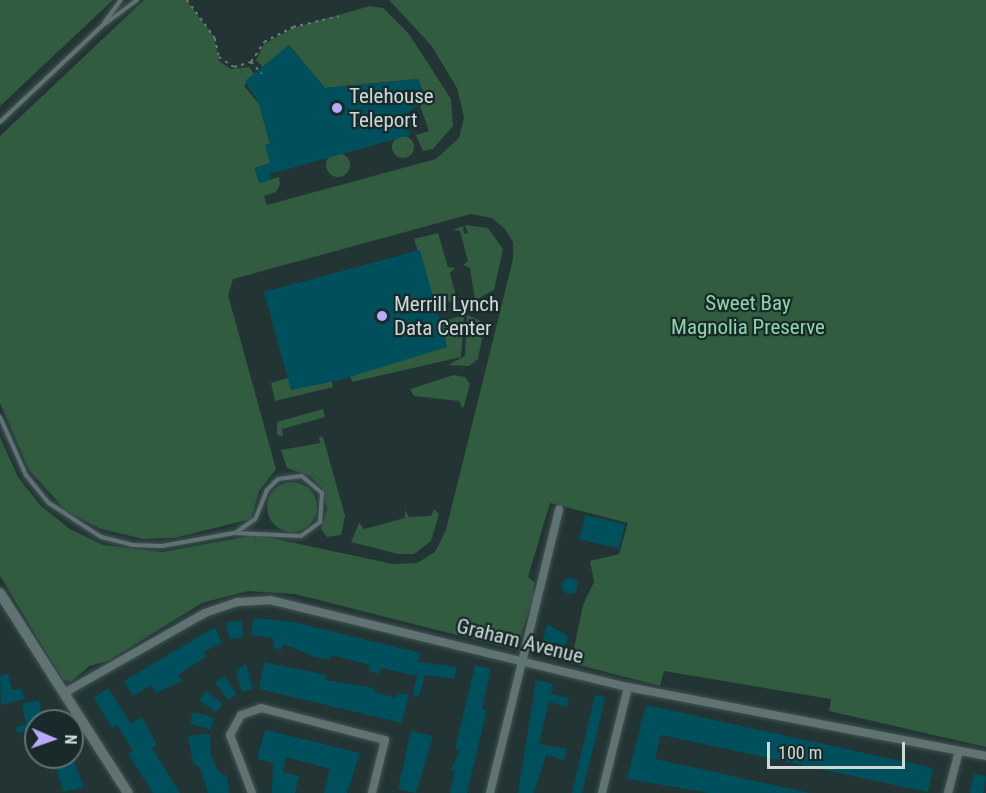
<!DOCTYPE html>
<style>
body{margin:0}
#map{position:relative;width:986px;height:793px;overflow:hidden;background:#223534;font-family:"Roboto Condensed",sans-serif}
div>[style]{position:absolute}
.green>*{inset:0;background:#315c40}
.round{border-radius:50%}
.building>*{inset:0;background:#004f5c;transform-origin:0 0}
.path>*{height:1.5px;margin-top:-0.75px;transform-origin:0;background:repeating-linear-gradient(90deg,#6c7c7b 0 3px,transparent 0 7.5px)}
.roads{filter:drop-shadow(0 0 2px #415151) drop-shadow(0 0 2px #415151)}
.service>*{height:4px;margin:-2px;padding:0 2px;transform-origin:2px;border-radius:2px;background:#5e7372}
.minor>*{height:8px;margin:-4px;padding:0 4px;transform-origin:4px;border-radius:4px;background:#5e7372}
.secondary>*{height:10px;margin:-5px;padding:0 5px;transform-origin:5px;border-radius:5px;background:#5e7372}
.dots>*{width:16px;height:16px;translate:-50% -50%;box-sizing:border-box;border:3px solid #182b2a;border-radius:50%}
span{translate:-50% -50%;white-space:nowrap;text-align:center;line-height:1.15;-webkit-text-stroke:4.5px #182b2a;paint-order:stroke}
.poi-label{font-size:21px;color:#cdd9d8}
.left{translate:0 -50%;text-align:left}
.park-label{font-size:21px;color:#90d7a7}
.street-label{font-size:21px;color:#cdd9d8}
.north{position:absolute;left:24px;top:709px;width:60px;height:60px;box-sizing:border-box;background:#182b2a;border:2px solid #607170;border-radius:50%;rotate:92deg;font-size:16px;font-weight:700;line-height:24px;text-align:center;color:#cdd9d8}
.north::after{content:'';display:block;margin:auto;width:21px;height:27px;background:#b7abf8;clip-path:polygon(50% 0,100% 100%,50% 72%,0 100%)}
.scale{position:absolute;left:767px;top:742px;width:138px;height:27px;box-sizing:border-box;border:3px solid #cdd9d8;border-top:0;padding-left:8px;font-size:18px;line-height:21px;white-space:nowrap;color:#cdd9d8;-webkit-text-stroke:4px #182b2a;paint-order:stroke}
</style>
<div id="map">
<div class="green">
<i style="clip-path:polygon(0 0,113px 0,0 106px)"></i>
<i style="clip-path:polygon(144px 0,186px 0,214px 37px,219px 61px,231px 69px,249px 67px,254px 74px,244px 86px,259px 104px,270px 144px,266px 145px,270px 163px,255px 168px,259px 183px,279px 177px,280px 184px,276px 192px,264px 196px,267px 205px,436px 159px,459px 138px,464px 117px,457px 88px,431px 45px,389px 0,986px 0,986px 747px,829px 711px,831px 699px,664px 671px,660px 686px,571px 663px,583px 605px,594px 582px,590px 561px,619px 554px,628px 523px,550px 503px,528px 577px,534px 582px,534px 595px,516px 650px,295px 594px,248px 591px,202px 603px,108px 661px,89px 666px,71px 682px,63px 680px,0 576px,0 437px,18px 477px,40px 505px,70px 529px,103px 545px,162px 552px,244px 537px,254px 536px,255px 546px,255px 536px,262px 536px,393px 564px,417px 563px,435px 552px,446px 530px,513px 259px,513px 242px,505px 229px,492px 218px,471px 214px,233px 279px,228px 295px,276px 469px,259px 491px,251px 519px,174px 538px,143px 539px,101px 529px,66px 511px,29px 470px,0 403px,0 136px)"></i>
<i style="clip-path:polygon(370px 6px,383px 8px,409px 34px,451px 99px,453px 126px,433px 149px,423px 151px,416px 135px,429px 131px,420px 106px,426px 100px,418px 79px,325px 88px,289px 45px,263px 67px,256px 60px,264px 44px,293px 28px)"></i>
<i class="round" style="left:392px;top:136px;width:22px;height:22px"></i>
<i class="round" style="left:326px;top:153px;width:24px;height:24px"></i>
<i style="clip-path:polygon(465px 225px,488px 228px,503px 249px,494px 290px,475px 300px,470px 268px,463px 265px,468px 261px,460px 231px,453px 230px,463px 226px,464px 234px,468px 233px)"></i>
<i style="clip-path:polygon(438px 233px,448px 267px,455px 268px,450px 273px,457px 301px,464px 301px,445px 302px,446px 308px,437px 310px,414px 239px)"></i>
<i style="clip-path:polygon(464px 315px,461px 357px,352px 382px,350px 374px,447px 347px,440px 322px)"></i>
<i style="clip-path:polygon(467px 315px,479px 320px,484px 328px,478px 359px,469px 366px,448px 365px,465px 356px)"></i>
<i style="clip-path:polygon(454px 375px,465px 377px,470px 384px,463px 409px,459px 401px,414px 396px,410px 389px)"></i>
<i style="clip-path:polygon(288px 378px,291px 390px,331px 379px,333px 387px,275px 401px,271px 383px)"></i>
<i style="clip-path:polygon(323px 409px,325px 417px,282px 429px,283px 436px,277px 435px,277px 422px)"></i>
<i style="clip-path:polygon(319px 437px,323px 437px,345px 516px,341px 535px,327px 537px,321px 529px,327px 509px,322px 488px,310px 476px,287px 468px,281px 450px,320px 443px)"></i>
<i class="round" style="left:267px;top:482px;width:50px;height:50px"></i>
<i style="clip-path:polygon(434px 509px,439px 514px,431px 541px,414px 554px,398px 554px,351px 542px,359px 523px,364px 529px,405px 518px,405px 510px,409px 517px,431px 516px)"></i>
</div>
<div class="building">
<i style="clip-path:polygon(289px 45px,325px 88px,418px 79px,427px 100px,405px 114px,410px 135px,270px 174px,271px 180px,259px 183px,255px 168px,270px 163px,265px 145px,270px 144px,259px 104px,245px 81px)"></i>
<i style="clip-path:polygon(420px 250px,447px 347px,340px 380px,291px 390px,264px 292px)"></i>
<i style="left:585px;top:515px;width:41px;height:25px;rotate:13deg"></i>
<i class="round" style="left:562px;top:578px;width:16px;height:16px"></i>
<i style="clip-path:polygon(253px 618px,294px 622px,420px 653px,418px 662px,457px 667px,454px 679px,425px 675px,419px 697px,413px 695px,417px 676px,381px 668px,379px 674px,369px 671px,370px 665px,331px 655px,330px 660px,315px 657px,283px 644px,282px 650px,274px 648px,273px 638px,251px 635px)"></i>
<i style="left:241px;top:620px;width:17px;height:15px;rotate:80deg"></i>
<i style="clip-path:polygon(547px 624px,568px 636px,566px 646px,543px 641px)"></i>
<i style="clip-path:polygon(215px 627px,222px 643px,203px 652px,207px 656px,178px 675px,182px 681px,156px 693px,151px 685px,133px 696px,124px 681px)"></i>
<i style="clip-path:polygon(264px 662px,327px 675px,325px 680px,375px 688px,374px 692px,396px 698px,397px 693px,409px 695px,402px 723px,259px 689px)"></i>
<i style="clip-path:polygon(246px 663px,253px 689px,242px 692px,236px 671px)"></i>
<i style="clip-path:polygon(475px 665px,491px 669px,482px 709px,487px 710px,467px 793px,450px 793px,455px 771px,451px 770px,460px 750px,455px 749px)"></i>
<i style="clip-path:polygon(8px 674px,12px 690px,21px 688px,25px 699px,1px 705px,0 676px)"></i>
<i style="left:224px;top:676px;width:22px;height:11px;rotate:54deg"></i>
<i style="clip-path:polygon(536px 680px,553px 684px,551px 694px,569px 698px,567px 707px,549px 702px,539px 744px,567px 749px,564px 760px,546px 755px,534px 793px,518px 793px)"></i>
<i style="clip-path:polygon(108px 688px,131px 724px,142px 717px,157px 745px,152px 748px,180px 793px,153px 793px,128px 754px,133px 751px,117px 725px,112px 728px,94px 698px)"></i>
<i style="left:206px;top:691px;width:21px;height:11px;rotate:37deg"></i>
<i style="clip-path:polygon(595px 695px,605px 697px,601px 716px,582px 793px,572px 793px)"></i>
<i style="clip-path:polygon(39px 700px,42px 721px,36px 721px,36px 729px,17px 733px,16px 727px,26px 724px,22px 704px)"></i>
<i style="clip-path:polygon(646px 705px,933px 768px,928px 792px,661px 735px,655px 759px,810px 793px,709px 793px,627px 779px)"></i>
<i style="left:193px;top:712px;width:22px;height:12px;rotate:16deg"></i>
<i style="clip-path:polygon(265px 730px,360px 753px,347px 793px,324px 793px,330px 769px,286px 757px,283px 772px,299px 776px,295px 793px,272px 793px,273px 763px,257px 759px)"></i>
<i style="clip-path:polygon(411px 731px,433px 736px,416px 793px,398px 789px)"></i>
<i style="clip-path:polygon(210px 734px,211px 755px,218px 771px,227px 776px,229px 793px,208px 793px,200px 768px,193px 763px,188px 736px)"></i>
<i style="clip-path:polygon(72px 757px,84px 787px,63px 792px,54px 760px)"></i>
<i style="clip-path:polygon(974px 774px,986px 776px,983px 793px,970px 793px)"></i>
</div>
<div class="path">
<i style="left:187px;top:0;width:47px;rotate:53.6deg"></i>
<i style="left:215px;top:38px;width:19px;rotate:78deg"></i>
<i style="left:219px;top:57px;width:18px;rotate:34deg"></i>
<i style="left:234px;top:67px;width:18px;rotate:-16deg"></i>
<i style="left:251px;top:62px;width:24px;rotate:-57deg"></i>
<i style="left:264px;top:42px;width:33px;rotate:-27deg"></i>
<i style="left:293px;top:27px;width:47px;rotate:-13.4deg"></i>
<i style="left:251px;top:62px;width:16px;rotate:47deg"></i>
</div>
<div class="roads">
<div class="service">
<i style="left:104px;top:23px;width:29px;rotate:-54deg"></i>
<i style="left:0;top:122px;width:140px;rotate:-43.3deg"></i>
<i style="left:102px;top:26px;width:44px;rotate:-36.6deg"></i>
<i style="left:0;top:417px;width:64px;rotate:65.9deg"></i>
<i style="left:26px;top:475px;width:36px;rotate:51deg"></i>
<i style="left:49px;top:503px;width:62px;rotate:33.2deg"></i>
<i style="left:101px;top:537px;width:32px;rotate:14deg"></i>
<i style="left:132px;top:545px;width:30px;rotate:2deg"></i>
<i style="left:162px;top:546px;width:73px;rotate:-10.2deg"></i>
<i style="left:234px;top:533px;width:67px;rotate:2.6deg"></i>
<i style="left:301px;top:536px;width:24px;rotate:-36deg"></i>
<i style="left:320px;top:522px;width:29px;rotate:-86deg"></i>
<i style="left:322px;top:493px;width:26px;rotate:-140deg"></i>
<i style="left:302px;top:476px;width:24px;rotate:173deg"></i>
<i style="left:278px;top:479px;width:16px;rotate:135deg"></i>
<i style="left:267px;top:490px;width:31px;rotate:112deg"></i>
<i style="left:255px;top:519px;width:24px;rotate:145deg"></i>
</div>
<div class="minor">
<i style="left:64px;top:693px;width:162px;rotate:-29.6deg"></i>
<i style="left:205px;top:613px;width:34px;rotate:-19deg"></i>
<i style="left:237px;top:602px;width:33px;rotate:-3deg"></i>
<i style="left:270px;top:600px;width:368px;rotate:13.7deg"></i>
<i style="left:628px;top:687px;width:365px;rotate:10.9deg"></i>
<i style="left:252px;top:793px;width:62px;rotate:-110.8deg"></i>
<i style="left:230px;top:735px;width:23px;rotate:-61deg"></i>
<i style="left:241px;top:715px;width:21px;rotate:-19deg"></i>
<i style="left:261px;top:708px;width:128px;rotate:14.5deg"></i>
<i style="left:385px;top:740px;width:55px;rotate:103.8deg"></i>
<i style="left:490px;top:793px;width:292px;rotate:-76.3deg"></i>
<i style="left:602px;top:793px;width:109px;rotate:-76.2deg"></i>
<i style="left:948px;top:793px;width:43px;rotate:-75.3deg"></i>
</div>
<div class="secondary">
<i style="left:0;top:593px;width:237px;rotate:57.4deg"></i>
</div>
</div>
<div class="dots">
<i style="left:337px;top:108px;background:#b7abf8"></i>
<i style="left:382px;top:316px;background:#b7abf8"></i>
</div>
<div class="poi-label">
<span class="left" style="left:349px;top:108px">Telehouse<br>Teleport</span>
<span class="left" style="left:394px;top:316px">Merrill Lynch<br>Data Center</span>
</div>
<div class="park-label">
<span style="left:748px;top:315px">Sweet Bay<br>Magnolia Preserve</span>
</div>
<div class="street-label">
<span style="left:520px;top:641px;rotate:14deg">Graham Avenue</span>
</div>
<div class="north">N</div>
<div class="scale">100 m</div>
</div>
